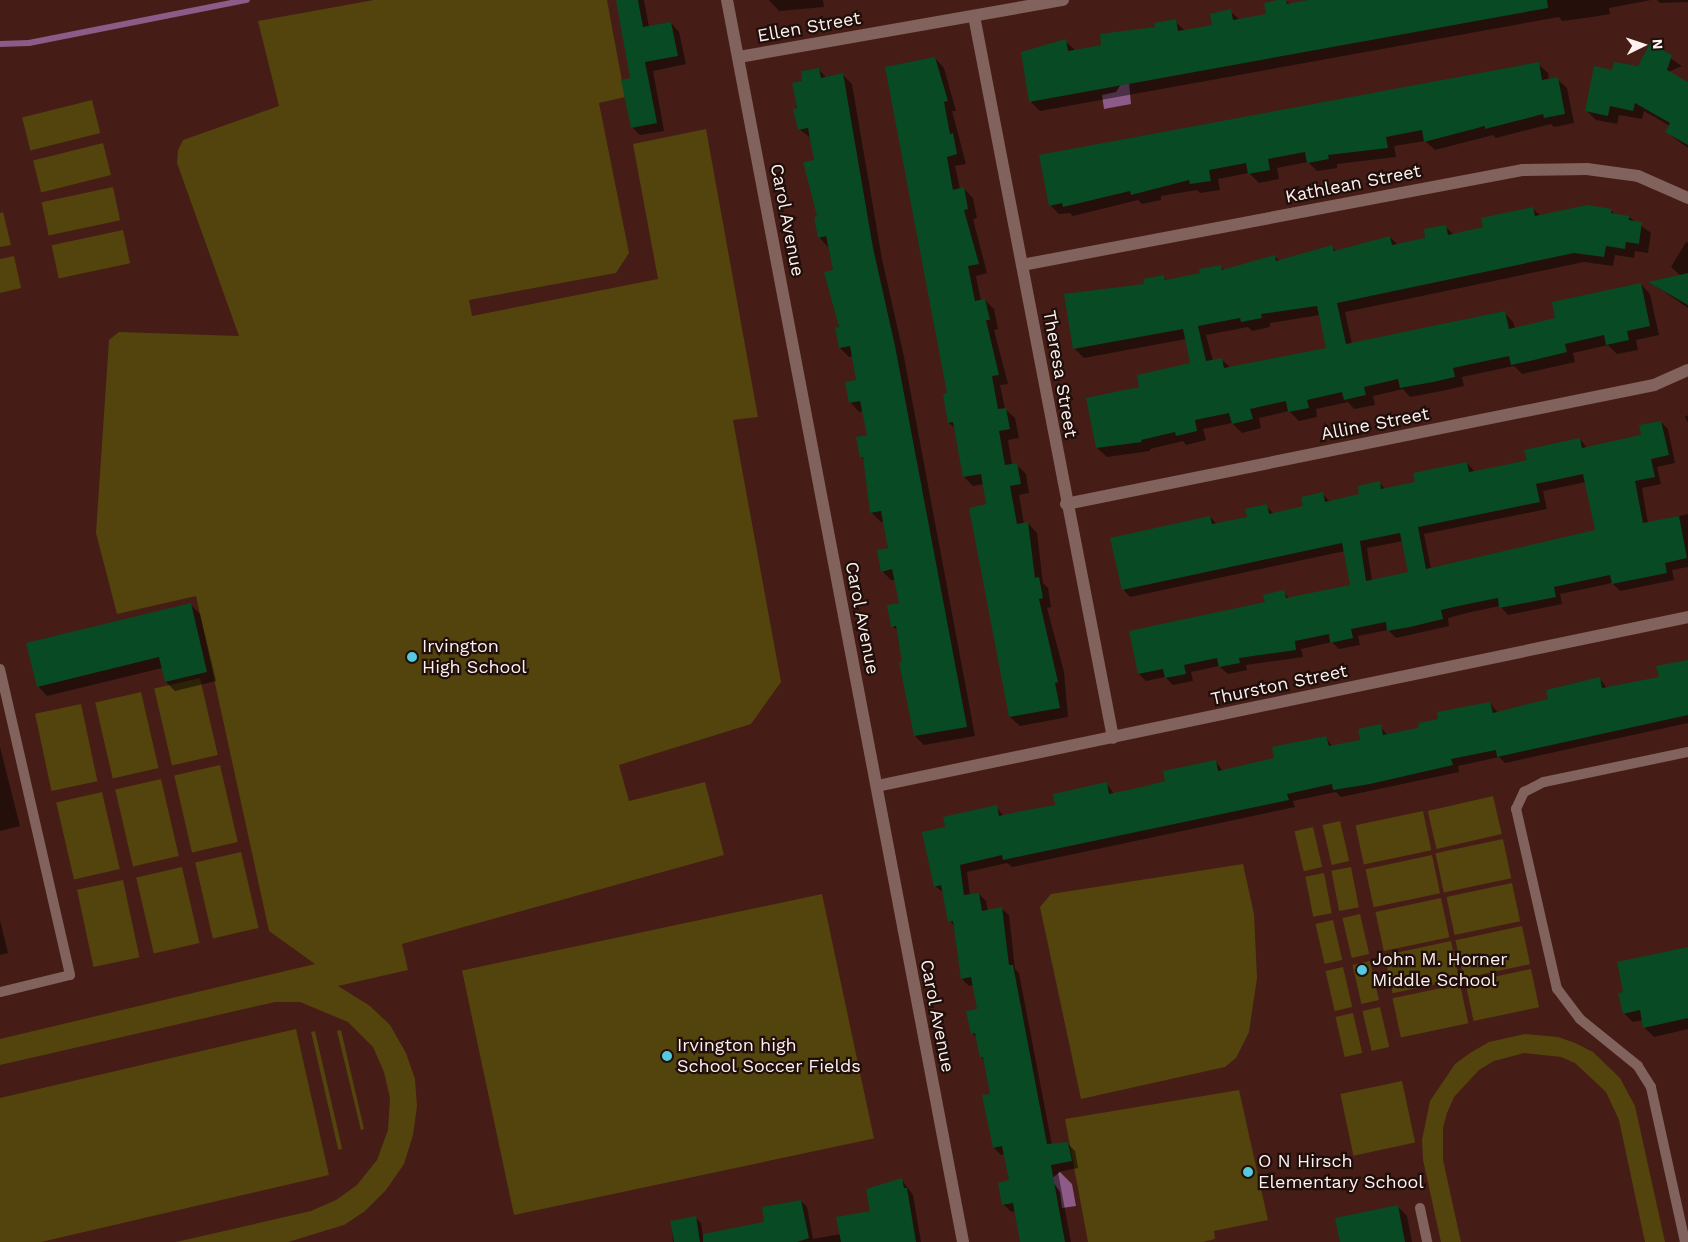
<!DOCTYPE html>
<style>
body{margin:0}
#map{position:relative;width:1688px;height:1242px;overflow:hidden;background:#451d16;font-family:"Work Sans",sans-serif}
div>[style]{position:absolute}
.green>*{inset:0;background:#53430d;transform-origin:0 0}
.water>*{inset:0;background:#8e5b88}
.shadow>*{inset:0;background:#0007}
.stream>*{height:6px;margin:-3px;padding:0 3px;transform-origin:3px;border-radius:3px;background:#8e5b88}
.building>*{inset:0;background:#084a23}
.lane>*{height:10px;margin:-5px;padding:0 5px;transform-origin:5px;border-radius:5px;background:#81625c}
.street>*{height:12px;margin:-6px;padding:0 6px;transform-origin:6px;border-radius:6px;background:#81625c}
.dots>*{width:14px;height:14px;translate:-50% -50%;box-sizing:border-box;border:2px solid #1f0e0a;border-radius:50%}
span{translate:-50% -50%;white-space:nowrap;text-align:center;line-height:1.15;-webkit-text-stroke:4.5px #1f0e0a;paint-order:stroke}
.street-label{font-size:18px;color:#fcf1ef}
.poi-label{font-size:18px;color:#fcf1ef}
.left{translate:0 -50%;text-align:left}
.north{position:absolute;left:1618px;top:20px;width:50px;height:50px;-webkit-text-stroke:4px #1f0e0a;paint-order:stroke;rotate:86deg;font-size:14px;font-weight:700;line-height:20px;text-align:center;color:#fcf1ef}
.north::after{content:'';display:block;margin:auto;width:18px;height:22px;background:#fcf1ef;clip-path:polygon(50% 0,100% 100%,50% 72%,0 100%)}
</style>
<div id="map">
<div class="green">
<i style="clip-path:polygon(374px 0,607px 0,625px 97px,599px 103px,629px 253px,616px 273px,469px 300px,472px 316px,658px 279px,633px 144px,706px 129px,758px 417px,733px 420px,781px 682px,751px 724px,619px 765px,629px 801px,705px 782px,724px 855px,402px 944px,408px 970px,338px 986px,370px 1006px,390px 1025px,406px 1053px,415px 1079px,417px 1106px,413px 1135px,404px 1164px,386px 1190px,365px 1211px,344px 1225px,288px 1242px,176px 1242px,311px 1211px,336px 1200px,357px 1185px,377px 1160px,388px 1130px,390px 1098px,384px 1072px,373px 1047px,348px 1022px,300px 1002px,275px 1002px,0 1065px,0 1039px,315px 964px,269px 931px,196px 596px,117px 614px,96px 533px,109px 340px,119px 332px,239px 336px,177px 163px,178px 150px,183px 140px,279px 106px,258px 21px)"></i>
<i style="left:92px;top:100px;width:34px;height:72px;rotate:76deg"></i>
<i style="left:103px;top:143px;width:33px;height:72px;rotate:76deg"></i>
<i style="left:113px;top:187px;width:34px;height:73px;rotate:78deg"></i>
<i style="clip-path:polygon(3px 212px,11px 245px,0 247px,0 213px)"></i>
<i style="left:123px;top:230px;width:34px;height:73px;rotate:78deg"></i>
<i style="clip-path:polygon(14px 256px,21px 288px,0 293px,0 259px)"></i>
<i style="left:200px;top:678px;width:79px;height:47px;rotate:77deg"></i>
<i style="left:141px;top:692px;width:78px;height:47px;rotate:77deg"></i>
<i style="left:81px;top:704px;width:79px;height:47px;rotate:78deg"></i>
<i style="left:220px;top:765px;width:79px;height:47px;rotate:77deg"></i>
<i style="left:161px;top:779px;width:79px;height:47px;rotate:77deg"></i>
<i style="left:102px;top:792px;width:79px;height:47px;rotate:77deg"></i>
<i style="left:1493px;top:796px;width:39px;height:67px;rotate:77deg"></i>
<i style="left:1423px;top:811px;width:40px;height:69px;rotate:78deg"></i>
<i style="left:1340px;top:821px;width:41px;height:18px;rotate:77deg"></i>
<i style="left:1313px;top:827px;width:41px;height:19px;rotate:77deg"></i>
<i style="left:1503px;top:839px;width:40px;height:69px;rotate:78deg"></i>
<i style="left:241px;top:852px;width:78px;height:47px;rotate:77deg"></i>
<i style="left:1432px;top:855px;width:39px;height:68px;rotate:78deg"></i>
<i style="clip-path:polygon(1243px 864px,1254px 914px,1257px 978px,1249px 1032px,1236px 1058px,1225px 1067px,1081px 1099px,1040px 907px,1051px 894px)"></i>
<i style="left:182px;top:867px;width:78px;height:47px;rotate:77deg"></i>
<i style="left:1351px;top:867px;width:41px;height:20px;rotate:79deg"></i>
<i style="left:1324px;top:873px;width:41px;height:19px;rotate:79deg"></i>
<i style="left:123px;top:880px;width:79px;height:47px;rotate:78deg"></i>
<i style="left:1512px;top:883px;width:39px;height:67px;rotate:78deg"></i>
<i style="left:822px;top:894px;width:250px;height:368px;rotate:78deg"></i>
<i style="left:1441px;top:898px;width:40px;height:67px;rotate:78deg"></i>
<i style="left:1360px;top:914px;width:41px;height:18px;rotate:77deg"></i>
<i style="left:1333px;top:920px;width:41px;height:18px;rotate:77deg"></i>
<i style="left:1522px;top:926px;width:39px;height:68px;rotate:78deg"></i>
<i style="left:1451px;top:941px;width:39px;height:68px;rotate:78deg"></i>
<i style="left:1370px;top:961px;width:40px;height:18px;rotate:77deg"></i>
<i style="left:1343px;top:967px;width:41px;height:18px;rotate:77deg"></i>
<i style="left:1531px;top:969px;width:39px;height:67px;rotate:78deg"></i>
<i style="left:1460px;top:984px;width:40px;height:69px;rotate:78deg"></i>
<i style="left:1380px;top:1007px;width:41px;height:18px;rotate:77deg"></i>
<i style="left:1353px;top:1013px;width:41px;height:18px;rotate:77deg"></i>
<i style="clip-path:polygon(296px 1029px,329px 1175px,41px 1242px,0 1242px,0 1098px)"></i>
<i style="clip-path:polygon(341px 1030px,364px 1129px,361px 1130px,337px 1031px)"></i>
<i style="left:315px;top:1031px;width:121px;height:4px;rotate:77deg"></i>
<i style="clip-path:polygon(1525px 1034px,1558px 1037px,1575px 1043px,1593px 1052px,1620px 1078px,1635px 1106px,1665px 1242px,1645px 1242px,1619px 1120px,1606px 1092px,1575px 1063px,1561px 1057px,1524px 1053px,1494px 1061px,1479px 1070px,1454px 1097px,1447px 1113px,1443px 1128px,1443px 1160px,1461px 1242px,1441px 1242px,1423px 1160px,1422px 1140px,1430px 1101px,1455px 1064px,1470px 1053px,1489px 1042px)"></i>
<i style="left:1402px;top:1081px;width:63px;height:63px;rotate:78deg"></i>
<i style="clip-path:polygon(1239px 1090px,1268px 1220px,1214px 1231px,1215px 1239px,1203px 1242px,1088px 1242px,1065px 1119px)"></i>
</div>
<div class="water">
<i style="clip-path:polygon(1129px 83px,1131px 104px,1104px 109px,1102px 95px,1116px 92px,1121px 84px)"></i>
<i style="clip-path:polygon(1060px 1172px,1072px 1184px,1076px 1206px,1062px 1208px,1060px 1192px,1051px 1179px)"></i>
</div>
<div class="shadow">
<i style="clip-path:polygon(618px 0,644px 0,649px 27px,671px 23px,679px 32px,686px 64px,653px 71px,664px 131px,640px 135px,632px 127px,632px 79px)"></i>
<i style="clip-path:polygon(769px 0,823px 0,824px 7px,779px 11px)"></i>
<i style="clip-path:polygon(1285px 0,1290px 4px,1307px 0,1651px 0,1609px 8px,1610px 14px,1592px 17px,1562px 21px,1559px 17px,1040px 111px,1031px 102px,1065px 41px,1075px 50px,1103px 46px,1175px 21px,1185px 31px,1214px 26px,1230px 11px,1240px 20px,1267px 15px)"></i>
<i style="clip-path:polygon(1657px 0,1688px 0,1688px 2px,1660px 3px)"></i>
<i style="clip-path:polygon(1651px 45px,1682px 66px,1668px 72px,1688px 83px,1688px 148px,1666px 132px,1670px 126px,1644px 111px,1642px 119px,1619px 115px,1617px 124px,1596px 120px,1587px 111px,1613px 72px,1638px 68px)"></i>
<i style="clip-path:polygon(935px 58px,944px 68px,956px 111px,952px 111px,966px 164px,955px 166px,960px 189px,964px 189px,973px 198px,977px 218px,973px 219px,987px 273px,976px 276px,981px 301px,985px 300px,994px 309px,998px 329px,994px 330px,1008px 384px,1000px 385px,1005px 409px,1015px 418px,1019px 438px,1008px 440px,1012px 465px,1016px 464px,1026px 474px,1029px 493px,1019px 495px,1024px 524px,1028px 523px,1037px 533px,1043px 583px,1048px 588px,1051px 607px,1047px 608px,1064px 672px,1068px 717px,1020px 726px,1010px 717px,970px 509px,988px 505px,984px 484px,973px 486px,964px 477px,956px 429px,949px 423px)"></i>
<i style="clip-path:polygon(1538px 64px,1548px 73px,1549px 80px,1557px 79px,1567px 88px,1574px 123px,1554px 127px,1551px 124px,1496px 138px,1493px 135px,1435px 150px,1425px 141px,1394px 146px,1396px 157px,1337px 164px,1337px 168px,1317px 171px,1308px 162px,1277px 168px,1279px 179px,1259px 183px,1249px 173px,1218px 179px,1220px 190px,1200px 193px,1197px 190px,1161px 196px,1161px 200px,1142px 204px,1138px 200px,1073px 216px,1070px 213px,1059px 214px,1050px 205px)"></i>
<i style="clip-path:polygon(818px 69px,827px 78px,843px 75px,852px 84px,882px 259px,904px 357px,975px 736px,924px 745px,915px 736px,900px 663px,903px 663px,898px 631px,892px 626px,900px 604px,896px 580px,891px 580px,882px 571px,890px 549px,884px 521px,881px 522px,871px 512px,865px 461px,861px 457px,868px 436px,864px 411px,859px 412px,850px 402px,857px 381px,853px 356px,849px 357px,840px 348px,834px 271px,828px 247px,819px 237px,816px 161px,811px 138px,799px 129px,794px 84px,804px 82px)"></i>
<i style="clip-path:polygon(evenodd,1533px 209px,1541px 216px,1611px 210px,1615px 215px,1629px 217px,1651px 233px,1648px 253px,1635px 251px,1634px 258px,1615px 255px,1613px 266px,1584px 262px,1345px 312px,1352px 344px,1504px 312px,1513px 322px,1515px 329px,1557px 319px,1641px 284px,1650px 294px,1659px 335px,1636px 340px,1638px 350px,1617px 354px,1608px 345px,1573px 353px,1575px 362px,1544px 369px,1522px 374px,1514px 366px,1462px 377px,1464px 386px,1442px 391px,1410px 397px,1403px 389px,1373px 396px,1375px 405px,1354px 409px,1348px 402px,1316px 409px,1317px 417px,1299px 421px,1289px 411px,1259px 418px,1261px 428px,1242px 433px,1232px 423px,1203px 429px,1206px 440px,1186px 445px,1183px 441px,1150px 449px,1150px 451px,1107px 457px,1097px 448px,1087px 399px,1141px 388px,1191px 364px,1186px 339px,1084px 358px,1074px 348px,1145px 285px,1164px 277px,1167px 281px,1202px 274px,1220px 266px,1225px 271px,1275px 257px,1280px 261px,1332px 247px,1337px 252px,1390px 237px,1398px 245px,1427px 239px,1445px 226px,1454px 235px,1484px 228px,1533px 209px,1320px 315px,1328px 348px,1231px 368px,1221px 359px,1213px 361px,1206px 335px,1248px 327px,1252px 331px,1270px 327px,1270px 323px,1320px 315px)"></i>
<i style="clip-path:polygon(1686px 242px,1688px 243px,1688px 308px,1650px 282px,1681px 276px,1671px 267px)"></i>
<i style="clip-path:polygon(1688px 415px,1688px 423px,1685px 417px)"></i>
<i style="clip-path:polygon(evenodd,1661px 422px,1668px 429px,1675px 463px,1657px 467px,1661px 484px,1642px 488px,1648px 523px,1688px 514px,1688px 567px,1672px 570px,1674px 580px,1620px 591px,1612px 583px,1584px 589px,1560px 594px,1562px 604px,1508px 615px,1500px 606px,1471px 612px,1448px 618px,1449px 626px,1396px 638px,1388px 630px,1358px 636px,1360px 645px,1339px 649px,1332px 642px,1301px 649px,1303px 657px,1246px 665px,1247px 670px,1228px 674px,1219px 666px,1191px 672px,1193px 681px,1173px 685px,1165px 677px,1146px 681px,1139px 674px,1283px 592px,1290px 599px,1351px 586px,1345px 551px,1130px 597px,1123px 589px,1210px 517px,1217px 524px,1248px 518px,1266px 506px,1274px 514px,1304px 507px,1322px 493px,1330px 502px,1361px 495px,1379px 482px,1386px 490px,1417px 483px,1467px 463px,1475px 472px,1528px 461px,1580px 439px,1587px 448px,1643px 436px,1661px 422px,1586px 482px,1596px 531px,1431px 569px,1424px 534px,1547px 509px,1543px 491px,1586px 482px,1661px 422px,1403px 541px,1410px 573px,1372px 581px,1367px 548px,1403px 541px)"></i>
<i style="clip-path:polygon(190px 604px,200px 614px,216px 681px,175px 691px,166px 682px,162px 668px,47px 696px,38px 686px)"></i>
<i style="clip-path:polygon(1688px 660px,1688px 723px,1505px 763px,1499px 757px,1458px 766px,1459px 772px,1341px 797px,1336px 792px,1293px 801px,1295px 807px,1012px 867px,1007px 863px,967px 872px,970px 896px,979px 894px,986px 901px,988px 911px,1001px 908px,1009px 915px,1015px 969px,1019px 973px,1052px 1145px,1068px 1144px,1075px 1151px,1078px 1168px,1058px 1172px,1071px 1242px,1022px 1242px,1016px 1211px,1011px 1212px,1003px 1204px,1010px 1181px,1005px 1154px,1001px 1155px,994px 1148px,986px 1110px,992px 1095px,986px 1062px,981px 1057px,978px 1039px,972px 1033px,978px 1010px,973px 985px,969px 986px,962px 979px,955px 927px,950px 921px,944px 893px,935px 886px,947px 828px,996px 807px,1004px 816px,1056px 806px,1107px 784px,1114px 794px,1166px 782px,1216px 762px,1223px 771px,1276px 759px,1326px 738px,1333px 747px,1362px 741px,1380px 726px,1388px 736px,1419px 729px,1490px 703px,1498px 713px,1550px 700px,1600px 679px,1607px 688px,1660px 678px)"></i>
<i style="clip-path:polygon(0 747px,20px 826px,0 831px)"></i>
<i style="clip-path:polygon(0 920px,8px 953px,0 955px)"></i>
<i style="clip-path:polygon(1688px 948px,1688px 1029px,1654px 1037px,1644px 1027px,1643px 1020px,1633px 1022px,1624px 1013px,1624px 993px)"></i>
<i style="clip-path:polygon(901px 1179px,913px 1195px,921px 1242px,673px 1242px,671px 1222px,695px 1217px,701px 1223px,703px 1235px,766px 1223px,801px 1201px,807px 1207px,813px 1239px,841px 1234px,871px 1212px)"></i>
<i style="clip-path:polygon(1397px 1206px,1407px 1216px,1412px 1242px,1341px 1242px)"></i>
</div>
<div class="stream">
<i style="left:0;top:44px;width:29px;rotate:-2deg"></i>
<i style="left:29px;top:43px;width:222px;rotate:-11.2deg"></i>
</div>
<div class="building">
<i style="clip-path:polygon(616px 0,638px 0,643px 27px,671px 22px,678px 56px,645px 62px,657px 123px,631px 128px,621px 80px,630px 78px)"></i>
<i style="clip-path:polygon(1278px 0,1286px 0,1287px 4px,1307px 0,1547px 0,1548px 8px,1029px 102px,1021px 52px,1066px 39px,1068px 51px,1101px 45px,1100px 34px,1155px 27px,1154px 23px,1176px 19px,1178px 31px,1212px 25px,1210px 14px,1231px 9px,1233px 20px,1266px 14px,1264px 3px)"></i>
<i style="clip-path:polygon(1650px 43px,1672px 55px,1667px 70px,1688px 82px,1688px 145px,1665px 132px,1670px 123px,1635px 103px,1633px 111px,1610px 106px,1608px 116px,1585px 111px,1594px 66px,1612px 70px,1614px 62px,1638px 66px)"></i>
<i style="clip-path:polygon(935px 57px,948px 101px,944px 102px,950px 134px,953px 133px,957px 154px,947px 157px,953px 190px,964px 187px,968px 209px,964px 210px,979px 264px,968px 266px,975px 301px,985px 299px,990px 320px,986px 320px,999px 375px,992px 376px,998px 409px,1006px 408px,1010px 429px,999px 431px,1005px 465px,1017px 463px,1021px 484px,1010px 486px,1017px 524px,1028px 522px,1035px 578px,1039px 577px,1043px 598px,1039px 599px,1058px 682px,1055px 683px,1060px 708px,1009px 717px,969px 508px,986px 504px,981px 474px,963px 477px,953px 422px,948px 423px,943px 394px,947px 393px,885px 67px)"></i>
<i style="clip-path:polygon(1539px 62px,1542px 80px,1558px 77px,1565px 114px,1544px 118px,1543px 114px,1485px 129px,1485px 126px,1424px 142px,1422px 130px,1386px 137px,1388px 148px,1328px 155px,1329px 159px,1307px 163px,1305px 152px,1268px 159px,1270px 170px,1248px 174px,1246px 163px,1209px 170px,1211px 181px,1190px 184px,1189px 180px,1131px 195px,1130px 191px,1063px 207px,1062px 203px,1049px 206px,1039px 155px)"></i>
<i style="clip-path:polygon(819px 68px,821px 78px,843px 73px,873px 248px,895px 346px,967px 727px,914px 736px,899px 662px,902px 662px,896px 626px,891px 627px,887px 605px,899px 603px,892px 569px,881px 572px,877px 550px,888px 548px,881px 511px,870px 513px,863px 457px,860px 458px,856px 437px,867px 435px,860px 401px,849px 403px,845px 382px,856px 380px,850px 346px,839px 348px,835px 328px,839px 327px,824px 272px,833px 270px,826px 236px,818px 238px,814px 217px,817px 216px,803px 162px,814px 160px,808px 128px,798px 130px,793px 109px,797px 108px,792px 83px,802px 81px,801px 71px)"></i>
<i style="clip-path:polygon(evenodd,1587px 205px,1612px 209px,1611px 213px,1629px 216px,1629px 220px,1642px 222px,1639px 244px,1626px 242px,1625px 249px,1606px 246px,1604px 257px,1574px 253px,1337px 303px,1346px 344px,1505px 311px,1509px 329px,1555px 318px,1552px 302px,1641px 283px,1650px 326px,1627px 331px,1629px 340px,1606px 345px,1604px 335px,1565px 344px,1567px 352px,1534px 360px,1511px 365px,1509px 356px,1453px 368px,1455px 377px,1433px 382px,1400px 388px,1398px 379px,1364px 387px,1366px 395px,1344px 400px,1342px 392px,1307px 400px,1309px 408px,1288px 412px,1286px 401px,1250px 409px,1253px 419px,1232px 424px,1229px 413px,1195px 420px,1197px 431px,1176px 436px,1175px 432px,1141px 440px,1142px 442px,1096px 448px,1086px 398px,1139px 387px,1137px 375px,1190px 363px,1183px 329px,1073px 349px,1064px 294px,1144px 284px,1143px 279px,1164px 275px,1165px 280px,1200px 273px,1199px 269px,1221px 265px,1222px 270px,1275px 255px,1276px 261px,1332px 245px,1334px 251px,1390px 236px,1392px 245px,1425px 238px,1424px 229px,1446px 225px,1448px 235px,1483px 227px,1481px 218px,1533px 207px,1535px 216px,1587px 205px,1317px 306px,1326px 348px,1224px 368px,1222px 358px,1206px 361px,1198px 326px,1240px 318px,1241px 322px,1262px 318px,1261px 314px,1317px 306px)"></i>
<i style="clip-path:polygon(1688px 273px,1688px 305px,1648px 282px)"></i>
<i style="clip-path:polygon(evenodd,1661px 421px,1669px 455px,1651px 459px,1655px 477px,1635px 481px,1643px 523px,1679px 516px,1687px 558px,1665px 563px,1667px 573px,1612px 584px,1610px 575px,1577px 582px,1554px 587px,1556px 597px,1499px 608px,1498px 598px,1463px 605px,1441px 610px,1443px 619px,1410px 627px,1387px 631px,1386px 622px,1351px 629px,1353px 638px,1330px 643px,1329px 634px,1295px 641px,1296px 650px,1239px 658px,1240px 663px,1219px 667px,1217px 658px,1184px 665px,1186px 674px,1165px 678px,1163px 669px,1138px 674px,1129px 631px,1265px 602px,1263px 595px,1284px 590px,1286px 598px,1350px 585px,1342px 543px,1122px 590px,1110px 538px,1210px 516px,1212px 524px,1247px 517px,1245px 509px,1267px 504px,1269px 514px,1303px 506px,1301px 497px,1323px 492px,1325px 502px,1359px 494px,1358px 486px,1380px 481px,1381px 489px,1415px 482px,1413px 473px,1467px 462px,1469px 472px,1505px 465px,1527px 460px,1524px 450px,1580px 438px,1582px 448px,1618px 440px,1641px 435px,1639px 425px,1661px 421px,1583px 474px,1595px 530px,1426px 569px,1418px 527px,1540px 502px,1536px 484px,1583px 474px,1661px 421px,1400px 533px,1408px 572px,1366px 581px,1360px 541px,1400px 533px)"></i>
<i style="clip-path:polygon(191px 603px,207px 672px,165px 682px,159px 657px,37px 687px,26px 643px)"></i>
<i style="clip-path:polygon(1688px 660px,1688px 715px,1497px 757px,1496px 750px,1451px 759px,1453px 765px,1370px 784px,1333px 790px,1332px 784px,1287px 794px,1289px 800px,1003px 860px,1002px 855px,960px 865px,964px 895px,979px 893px,982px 911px,1002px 907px,1009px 965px,1013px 965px,1047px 1144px,1068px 1142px,1072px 1161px,1051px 1165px,1065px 1242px,1020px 1242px,1013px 1203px,1002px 1205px,998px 1183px,1009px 1180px,1002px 1146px,993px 1148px,985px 1110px,982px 1095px,990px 1094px,983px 1057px,980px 1058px,975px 1033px,971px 1034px,966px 1011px,977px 1009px,971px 977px,961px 979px,953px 921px,948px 922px,941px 885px,934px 887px,922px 832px,945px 827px,943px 817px,997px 805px,999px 816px,1022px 811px,1055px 805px,1053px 794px,1107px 782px,1109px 794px,1142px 787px,1165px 781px,1163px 771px,1216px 760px,1218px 771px,1274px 758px,1272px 747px,1326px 736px,1329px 746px,1360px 740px,1358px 729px,1381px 724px,1383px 735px,1418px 728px,1419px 723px,1438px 719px,1437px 712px,1490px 702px,1493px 713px,1548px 699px,1546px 690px,1600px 677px,1602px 688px,1659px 677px,1656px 666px)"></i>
<i style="clip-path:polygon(1688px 947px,1688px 1018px,1643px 1028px,1640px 1010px,1623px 1014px,1618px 993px,1623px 992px,1617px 962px)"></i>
<i style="clip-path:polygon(902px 1178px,904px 1188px,907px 1188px,916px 1242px,841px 1242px,836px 1217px,870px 1211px,866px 1189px)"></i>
<i style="clip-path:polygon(801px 1200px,809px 1238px,797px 1242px,703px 1242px,703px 1234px,764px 1222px,762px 1207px)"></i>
<i style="clip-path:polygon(1398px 1205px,1405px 1242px,1340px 1242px,1335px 1218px)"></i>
<i style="clip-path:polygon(696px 1216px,700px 1242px,674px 1242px,670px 1221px)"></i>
</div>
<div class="lane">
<i style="left:0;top:669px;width:314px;rotate:77.1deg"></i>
<i style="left:70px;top:975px;width:72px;rotate:166.3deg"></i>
<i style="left:1420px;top:1208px;width:35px;rotate:78deg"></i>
<i style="left:1685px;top:1242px;width:159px;rotate:-102.4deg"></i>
<i style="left:1651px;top:1087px;width:25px;rotate:-122deg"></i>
<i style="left:1638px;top:1066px;width:75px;rotate:-141deg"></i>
<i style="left:1580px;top:1019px;width:38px;rotate:-127deg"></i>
<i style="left:1557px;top:989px;width:185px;rotate:-102.8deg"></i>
<i style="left:1516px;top:809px;width:19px;rotate:-65deg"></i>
<i style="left:1524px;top:792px;width:22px;rotate:-27deg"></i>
<i style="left:1544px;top:782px;width:147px;rotate:-11.8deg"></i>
</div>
<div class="street">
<i style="left:727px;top:0;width:1264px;rotate:79.24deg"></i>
<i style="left:974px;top:16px;width:735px;rotate:79.1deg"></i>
<i style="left:739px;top:57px;width:329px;rotate:-10deg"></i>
<i style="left:1022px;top:265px;width:510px;rotate:-10.74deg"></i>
<i style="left:1523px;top:170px;width:64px;rotate:-0.9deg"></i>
<i style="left:1587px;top:169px;width:51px;rotate:7.8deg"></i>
<i style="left:1638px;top:176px;width:55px;rotate:23.7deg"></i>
<i style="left:1066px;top:504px;width:600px;rotate:-11.44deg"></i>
<i style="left:1654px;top:385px;width:37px;rotate:-24deg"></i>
<i style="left:877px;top:786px;width:828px;rotate:-11.77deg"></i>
</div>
<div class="dots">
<i style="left:412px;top:657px;background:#55cadf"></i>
<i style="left:1362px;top:970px;background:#55cadf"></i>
<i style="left:667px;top:1056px;background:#55cadf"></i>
<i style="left:1248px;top:1172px;background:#55cadf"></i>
</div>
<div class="street-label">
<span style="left:809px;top:27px;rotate:-10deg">Ellen Street</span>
<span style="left:1353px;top:184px;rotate:-11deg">Kathlean Street</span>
<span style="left:787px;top:220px;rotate:79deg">Carol Avenue</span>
<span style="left:1060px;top:374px;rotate:80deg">Theresa Street</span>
<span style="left:1375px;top:424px;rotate:-11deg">Alline Street</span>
<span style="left:862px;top:618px;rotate:79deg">Carol Avenue</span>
<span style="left:1279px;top:685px;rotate:-12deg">Thurston Street</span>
<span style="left:937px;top:1016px;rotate:79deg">Carol Avenue</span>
</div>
<div class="poi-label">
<span class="left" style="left:422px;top:657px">Irvington<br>High School</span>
<span class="left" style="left:1372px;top:970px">John M. Horner<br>Middle School</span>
<span class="left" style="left:677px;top:1056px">Irvington high<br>School Soccer Fields</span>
<span class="left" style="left:1258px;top:1172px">O N Hirsch<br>Elementary School</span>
</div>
<div class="north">N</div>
</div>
